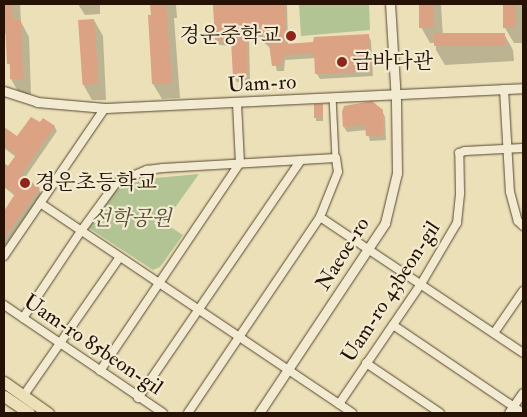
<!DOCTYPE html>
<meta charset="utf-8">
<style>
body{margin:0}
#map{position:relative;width:527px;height:417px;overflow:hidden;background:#ece0b8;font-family:"IM FELL Double Pica","Noto Serif KR",serif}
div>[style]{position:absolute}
.green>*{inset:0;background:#b2c394}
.shadow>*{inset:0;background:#0003;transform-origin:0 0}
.building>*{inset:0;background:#dba284;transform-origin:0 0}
.roads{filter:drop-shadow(0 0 1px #574631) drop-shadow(0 0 1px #574631)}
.pedestrian>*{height:5.5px;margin:-2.75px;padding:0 2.75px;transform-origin:2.75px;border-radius:2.75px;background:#f3ebd1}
.minor>*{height:8px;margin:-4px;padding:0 4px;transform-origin:4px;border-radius:4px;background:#f3ebd1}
.tertiary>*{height:9px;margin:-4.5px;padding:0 4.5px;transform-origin:4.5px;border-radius:4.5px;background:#f3ebd1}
.primary>*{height:11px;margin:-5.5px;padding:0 5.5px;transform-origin:5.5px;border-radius:5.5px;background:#ece0b8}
.dots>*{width:14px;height:14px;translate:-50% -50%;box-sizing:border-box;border:2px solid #f3ebd1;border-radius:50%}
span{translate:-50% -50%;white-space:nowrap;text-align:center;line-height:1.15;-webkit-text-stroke:4.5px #f3ebd1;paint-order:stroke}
.poi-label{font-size:21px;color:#251204}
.right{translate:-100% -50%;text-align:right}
.left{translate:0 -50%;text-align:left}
.street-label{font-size:21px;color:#251204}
.park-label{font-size:21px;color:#565036;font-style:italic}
.frame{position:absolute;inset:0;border:5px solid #251204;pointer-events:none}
</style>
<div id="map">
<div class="green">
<i style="clip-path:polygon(299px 4px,369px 4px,370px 30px,301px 36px)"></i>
<i style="clip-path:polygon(199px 174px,164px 223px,183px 235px,160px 267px,153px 270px,89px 228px,116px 190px,144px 179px)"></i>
</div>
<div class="shadow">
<i style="clip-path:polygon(4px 4px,20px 4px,21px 22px,29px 37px,31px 94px,20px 95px,11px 79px,7px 36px,4px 31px)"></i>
<i style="clip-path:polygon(78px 4px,100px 4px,100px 14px,85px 15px)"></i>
<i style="clip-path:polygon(152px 4px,176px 4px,177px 18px,174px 18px,180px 98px,162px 99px,153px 84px)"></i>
<i style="clip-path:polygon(213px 4px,287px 4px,288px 45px,314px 44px,368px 35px,371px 41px,373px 76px,320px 79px,317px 74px,316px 58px,285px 60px,284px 71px,277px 71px,271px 49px,266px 44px,265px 37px,249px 37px,250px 82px,237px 82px,234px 77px,232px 46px,219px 45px,216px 39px)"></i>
<i style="clip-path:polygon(420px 4px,441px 4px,443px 38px,504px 34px,513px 50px,514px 61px,445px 65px,436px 50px,436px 43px,430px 43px,421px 27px)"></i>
<i style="clip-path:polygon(504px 4px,523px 4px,523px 43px,514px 43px,505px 28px)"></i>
<i style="clip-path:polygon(94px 20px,103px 36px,106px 100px,92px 100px,83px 84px)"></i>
<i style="left:316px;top:105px;width:7px;height:16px"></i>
<i style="clip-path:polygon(382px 111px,385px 117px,386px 140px,370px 141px,367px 130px,347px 132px,344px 127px)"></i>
<i style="clip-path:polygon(40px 124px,54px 126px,57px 131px,24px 179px,39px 189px,41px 194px,4px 247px,4px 213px,15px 196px,4px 187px,4px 165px,8px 168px,16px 157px,4px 148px,4px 129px,18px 138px)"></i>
</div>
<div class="building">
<i style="clip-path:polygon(4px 4px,12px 4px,13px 20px,21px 20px,23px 79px,10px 79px,10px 64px,7px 64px)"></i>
<i style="clip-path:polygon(150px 4px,166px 4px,172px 83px,152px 84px,148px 15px,151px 15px)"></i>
<i style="clip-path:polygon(213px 4px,285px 4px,285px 44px,313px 42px,314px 37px,369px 34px,371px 71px,315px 74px,314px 53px,283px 55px,282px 65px,272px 66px,269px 44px,265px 44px,263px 32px,247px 32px,247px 77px,233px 77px,231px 41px,215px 40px)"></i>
<i style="left:419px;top:4px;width:15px;height:24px"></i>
<i style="left:503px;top:4px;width:13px;height:24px"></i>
<i style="left:94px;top:19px;width:65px;height:16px;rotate:86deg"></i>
<i style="left:505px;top:33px;width:13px;height:71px;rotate:90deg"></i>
<i style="clip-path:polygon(372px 101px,383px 110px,383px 135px,366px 136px,365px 125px,343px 127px,342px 112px,344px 106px)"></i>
<i style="left:314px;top:104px;width:9px;height:14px"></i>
<i style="clip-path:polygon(31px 117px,40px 122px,43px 118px,55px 126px,21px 175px,40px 188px,4px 238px,4px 211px,15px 194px,4px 186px,4px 163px,8px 166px,16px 155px,4px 146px,4px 127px,17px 136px)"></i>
</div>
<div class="roads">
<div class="pedestrian">
<i style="left:333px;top:97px;width:61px;rotate:87.2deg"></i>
</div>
<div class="minor">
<i style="left:504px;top:89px;width:103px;rotate:86.7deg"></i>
<i style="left:510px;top:192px;width:30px;rotate:75deg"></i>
<i style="left:518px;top:221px;width:7px;rotate:45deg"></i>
<i style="left:40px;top:203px;width:376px;rotate:33.9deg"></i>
<i style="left:320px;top:217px;width:244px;rotate:33.8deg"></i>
<i style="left:4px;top:256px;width:179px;rotate:-55.7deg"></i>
<i style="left:4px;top:305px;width:192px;rotate:34.2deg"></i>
<i style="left:23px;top:318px;width:105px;rotate:-56.3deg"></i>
<i style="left:81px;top:231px;width:59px;rotate:-53.9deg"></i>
<i style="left:116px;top:183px;width:34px;rotate:-23deg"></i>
<i style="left:147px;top:170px;width:16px;rotate:-7deg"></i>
<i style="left:163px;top:168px;width:173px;rotate:-3.3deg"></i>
<i style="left:336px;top:158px;width:14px;rotate:82deg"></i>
<i style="left:338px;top:172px;width:48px;rotate:111.8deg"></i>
<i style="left:320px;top:217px;width:236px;rotate:124deg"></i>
<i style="left:393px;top:325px;width:157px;rotate:34.1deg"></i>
<i style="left:494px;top:333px;width:51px;rotate:-55.4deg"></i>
<i style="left:366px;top:363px;width:89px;rotate:34deg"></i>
<i style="left:100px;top:371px;width:251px;rotate:-56.1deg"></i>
<i style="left:240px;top:163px;width:60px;rotate:-92.9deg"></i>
<i style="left:24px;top:395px;width:168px;rotate:-55.2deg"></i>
<i style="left:138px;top:398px;width:288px;rotate:-55.6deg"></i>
<i style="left:339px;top:404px;width:145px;rotate:-55.7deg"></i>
<i style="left:421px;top:284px;width:71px;rotate:-59.5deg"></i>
<i style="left:457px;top:223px;width:31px;rotate:-84deg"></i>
<i style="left:460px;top:192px;width:39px;rotate:-91deg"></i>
<i style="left:459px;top:153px;width:6px;rotate:-18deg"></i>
<i style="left:465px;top:151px;width:58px;rotate:-3deg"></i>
<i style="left:509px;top:413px;width:24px;rotate:-55deg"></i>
</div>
<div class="tertiary">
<i style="left:4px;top:91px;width:35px;rotate:18deg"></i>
<i style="left:37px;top:102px;width:68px;rotate:5deg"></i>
<i style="left:105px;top:108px;width:418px;rotate:-2.7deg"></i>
<i style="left:259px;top:413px;width:228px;rotate:-56.4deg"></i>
<i style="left:385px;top:223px;width:51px;rotate:-76.5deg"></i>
<i style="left:397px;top:173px;width:72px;rotate:-90.8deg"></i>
<i style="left:396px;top:101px;width:97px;rotate:-93.5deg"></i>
</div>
<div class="primary">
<i style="left:4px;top:382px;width:54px;rotate:35.2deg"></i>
<i style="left:4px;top:396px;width:30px;rotate:34deg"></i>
</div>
</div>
<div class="dots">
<i style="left:291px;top:36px;background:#8f2418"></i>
<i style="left:342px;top:62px;background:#8f2418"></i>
<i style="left:25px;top:183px;background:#8f2418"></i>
</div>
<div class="poi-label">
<span class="right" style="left:281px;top:36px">경운중학교</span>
<span class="left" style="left:352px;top:62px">금바다관</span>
<span class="left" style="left:35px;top:183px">경운초등학교</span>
</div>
<div class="street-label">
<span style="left:262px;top:84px;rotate:-3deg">Uam-ro</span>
<span style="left:343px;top:254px;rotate:-58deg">Naeoe-ro</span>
<span style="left:391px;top:292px;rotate:-57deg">Uam-ro 43beon-gil</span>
<span style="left:93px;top:345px;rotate:34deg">Uam-ro 85beon-gil</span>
</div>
<div class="park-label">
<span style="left:131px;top:219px">선학공원</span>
</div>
<div class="frame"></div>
</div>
